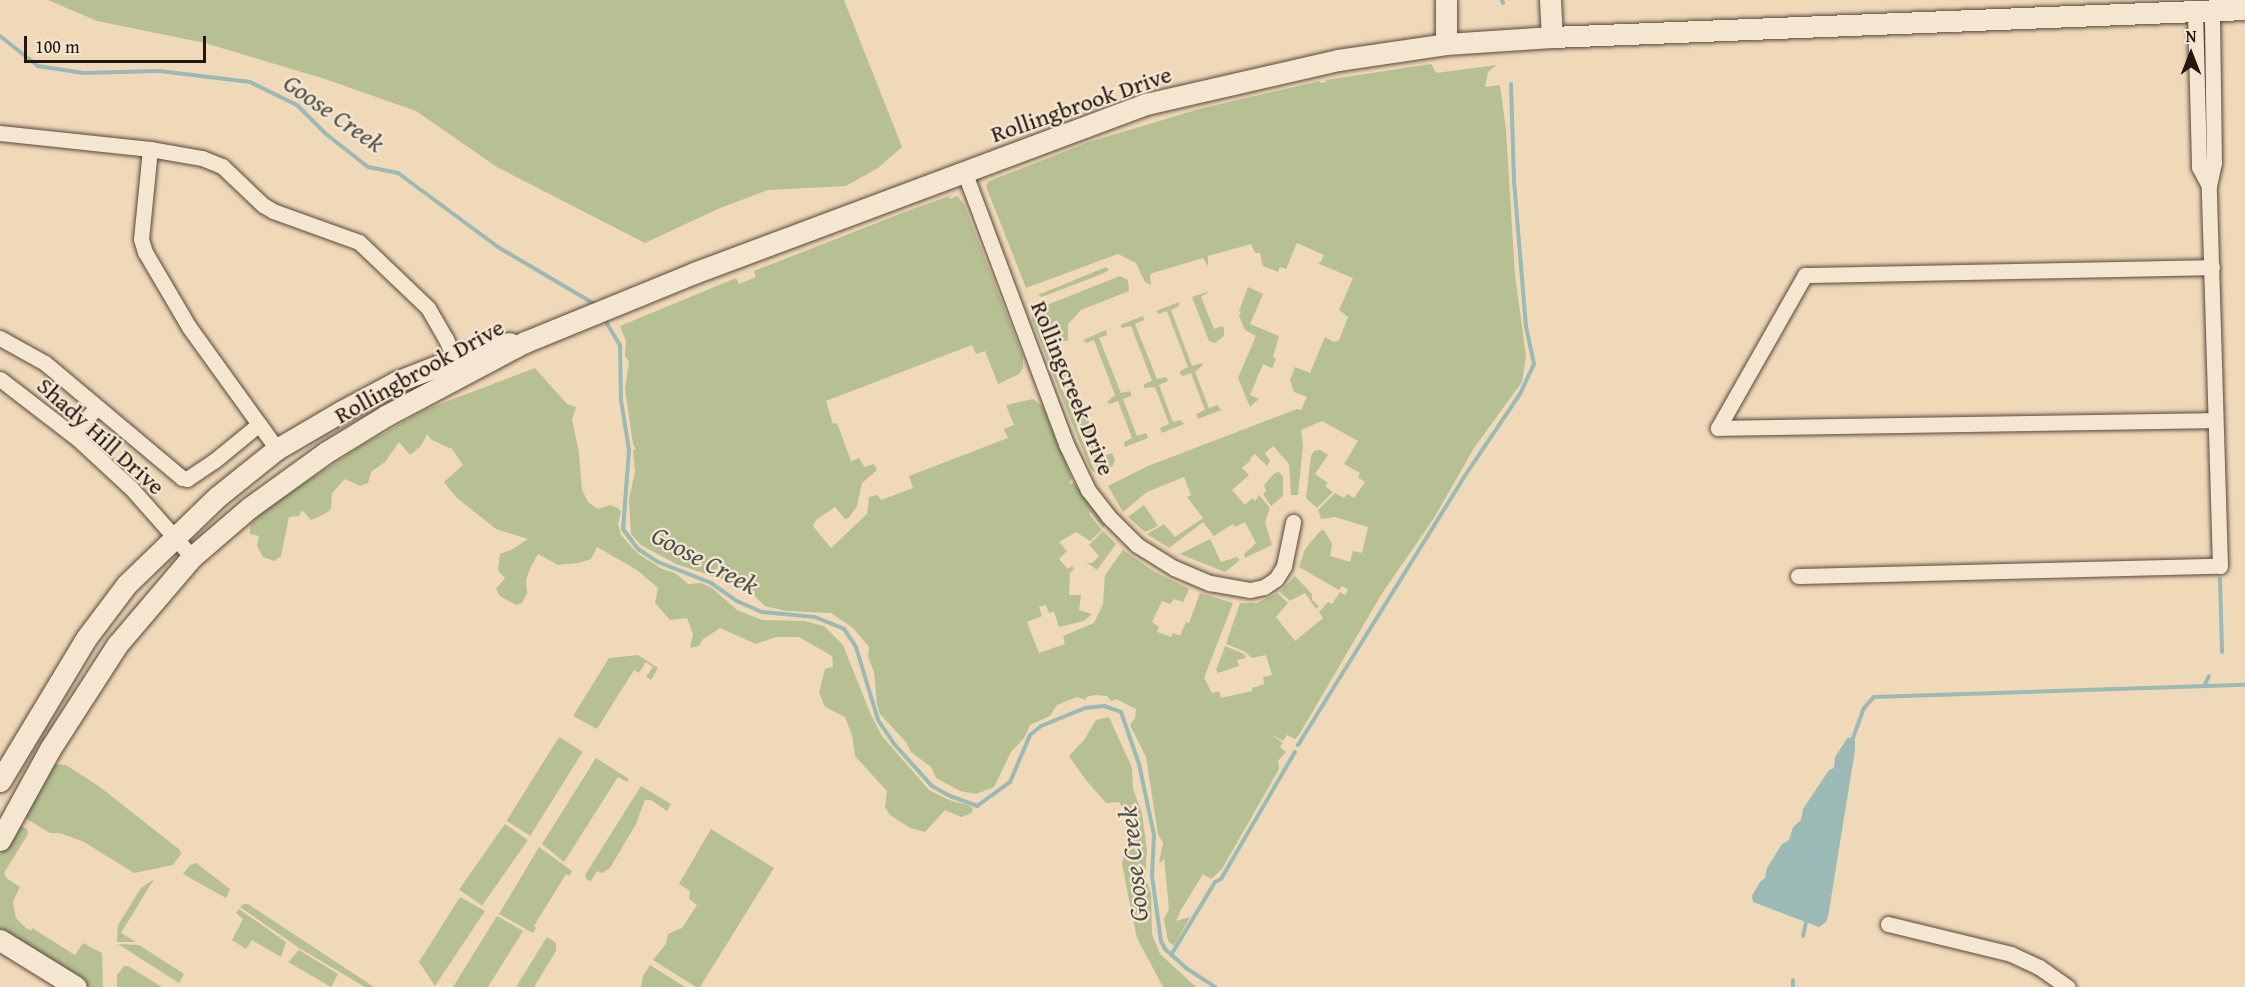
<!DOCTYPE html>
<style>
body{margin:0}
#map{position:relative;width:2245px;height:987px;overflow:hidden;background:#f0d9b9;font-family:"Gentium Book Plus",serif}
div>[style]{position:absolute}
.green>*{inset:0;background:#b6c092;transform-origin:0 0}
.water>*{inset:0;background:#9bb9b5}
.stream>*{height:4px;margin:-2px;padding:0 2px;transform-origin:2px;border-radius:2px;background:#9bb9b5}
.roads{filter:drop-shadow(0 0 2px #56483a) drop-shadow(0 0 2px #56483a)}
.street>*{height:15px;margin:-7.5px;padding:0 7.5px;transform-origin:7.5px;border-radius:7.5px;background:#f5e6d2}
.secondary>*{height:21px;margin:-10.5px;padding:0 10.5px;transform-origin:10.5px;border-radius:10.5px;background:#f5e6d2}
span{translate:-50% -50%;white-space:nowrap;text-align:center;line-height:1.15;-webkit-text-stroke:4.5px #f5e6d2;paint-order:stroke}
.street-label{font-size:24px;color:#221710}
.water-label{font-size:26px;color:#4c504a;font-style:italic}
.north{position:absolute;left:2161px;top:24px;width:60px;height:60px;-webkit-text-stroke:4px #f5e6d2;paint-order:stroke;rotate:0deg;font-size:16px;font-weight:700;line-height:24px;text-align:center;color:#221710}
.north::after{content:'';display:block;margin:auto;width:21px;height:27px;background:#221710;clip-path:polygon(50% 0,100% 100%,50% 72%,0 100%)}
.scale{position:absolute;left:24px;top:36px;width:182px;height:27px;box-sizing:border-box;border:3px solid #221710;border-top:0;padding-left:8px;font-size:18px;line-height:21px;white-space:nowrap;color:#221710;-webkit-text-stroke:4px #f5e6d2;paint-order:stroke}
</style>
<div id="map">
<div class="green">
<i style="clip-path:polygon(48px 0,844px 0,902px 147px,878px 168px,846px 186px,768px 190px,720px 208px,645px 243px,497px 167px,416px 111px,325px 79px,205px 43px,97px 21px)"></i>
<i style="clip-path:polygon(1431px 64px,1436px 73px,1497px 65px,1488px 72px,1485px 87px,1500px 85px,1506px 130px,1515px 275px,1526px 356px,1522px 382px,1474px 448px,1434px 518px,1381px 595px,1300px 733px,1295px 739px,1287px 735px,1283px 741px,1268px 733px,1283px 743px,1280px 747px,1286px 752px,1278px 761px,1279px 769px,1222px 869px,1211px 879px,1203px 874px,1181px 910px,1176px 921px,1190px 917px,1174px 946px,1168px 941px,1164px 919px,1169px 909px,1164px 858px,1161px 863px,1159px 862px,1163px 843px,1158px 834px,1146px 757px,1130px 725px,1135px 718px,1136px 709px,1116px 699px,1111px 701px,1107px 696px,1095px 695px,1086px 697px,1086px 700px,1077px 697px,1057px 705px,1050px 716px,1030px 725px,1024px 738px,1011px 752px,994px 787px,976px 794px,960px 791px,936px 778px,931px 767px,911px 752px,906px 742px,880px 714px,877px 705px,874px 672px,868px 657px,869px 647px,853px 628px,831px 613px,786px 611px,765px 606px,745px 587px,676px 564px,641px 545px,631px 534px,629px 499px,635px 472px,633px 450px,636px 449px,633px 444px,625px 389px,629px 362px,625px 356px,626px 341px,620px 326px,736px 278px,739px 284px,756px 277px,754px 271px,910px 210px,952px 195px,949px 197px,950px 199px,957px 196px,964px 204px,1023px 357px,1023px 368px,1019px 374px,998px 384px,985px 351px,976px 354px,972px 345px,826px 401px,833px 424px,837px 423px,851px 461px,859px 458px,864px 467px,874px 464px,877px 470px,862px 483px,857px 506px,849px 518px,845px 519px,835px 507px,816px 520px,813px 526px,831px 548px,867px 514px,869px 497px,877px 495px,881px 500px,913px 488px,909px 476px,1008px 438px,1004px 429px,1014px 425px,1006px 405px,1033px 399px,1043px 407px,1072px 479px,1069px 482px,1070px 484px,1074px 483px,1105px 525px,1103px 528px,1090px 512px,1089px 514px,1102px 530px,1090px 541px,1076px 532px,1059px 542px,1067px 551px,1059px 559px,1068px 569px,1072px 566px,1074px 569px,1070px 573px,1069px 595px,1081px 595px,1079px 610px,1092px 614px,1084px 621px,1059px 627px,1054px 612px,1049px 613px,1046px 605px,1039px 607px,1042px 616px,1027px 622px,1039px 653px,1065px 644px,1063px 636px,1094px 623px,1103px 604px,1105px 575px,1123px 550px,1155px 572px,1189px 589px,1183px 602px,1174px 599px,1170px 604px,1162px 601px,1152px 622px,1159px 627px,1157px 632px,1171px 637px,1173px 633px,1180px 636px,1186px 622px,1189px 623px,1200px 593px,1233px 603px,1204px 678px,1212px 693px,1219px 691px,1221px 698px,1252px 691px,1252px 688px,1264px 684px,1263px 677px,1272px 675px,1266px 655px,1252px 658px,1244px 651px,1226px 644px,1238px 609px,1240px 603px,1257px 603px,1278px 593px,1288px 603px,1276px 617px,1295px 641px,1323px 618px,1319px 612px,1328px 602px,1332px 604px,1340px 592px,1345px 595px,1348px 590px,1342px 586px,1339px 590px,1299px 567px,1305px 549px,1320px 531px,1324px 530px,1332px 544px,1330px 556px,1350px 562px,1353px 551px,1362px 553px,1368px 527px,1335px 517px,1321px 519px,1318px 510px,1335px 493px,1344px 498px,1347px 494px,1354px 498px,1365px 482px,1358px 477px,1360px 473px,1344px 464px,1358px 441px,1322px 421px,1301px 430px,1303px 445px,1298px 495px,1291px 495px,1289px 464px,1273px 446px,1265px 453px,1270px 461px,1267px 466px,1255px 454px,1250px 458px,1251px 460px,1242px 468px,1249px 475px,1232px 490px,1245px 505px,1252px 498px,1255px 501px,1259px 495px,1270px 508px,1265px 522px,1272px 545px,1245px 558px,1244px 554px,1256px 543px,1245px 522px,1235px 527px,1233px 524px,1214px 536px,1203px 522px,1169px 548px,1147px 534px,1164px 524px,1175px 537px,1203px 518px,1187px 497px,1191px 495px,1184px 477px,1147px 492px,1123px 512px,1108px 486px,1148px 466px,1297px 409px,1301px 410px,1307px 397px,1294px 392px,1290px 380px,1295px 367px,1310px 373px,1325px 337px,1334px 342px,1339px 340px,1348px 317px,1339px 310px,1353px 278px,1317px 263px,1321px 262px,1324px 255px,1297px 243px,1286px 269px,1280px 267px,1278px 272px,1263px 266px,1260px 253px,1255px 253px,1251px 244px,1208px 256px,1208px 267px,1203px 258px,1153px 273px,1150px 275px,1151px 285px,1145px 282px,1136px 263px,1118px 254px,1026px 288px,989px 194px,986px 186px,989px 181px,987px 182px,1089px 142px,1199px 109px,1320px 81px,1320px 83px,1326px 82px,1326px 80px)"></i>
<i style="clip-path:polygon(1106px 267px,1109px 270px,1102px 274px,1042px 297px,1038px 295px)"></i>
<i style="clip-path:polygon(1120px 276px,1128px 280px,1129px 291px,1081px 310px,1068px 324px,1068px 340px,1049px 347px,1034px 310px)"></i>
<i style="clip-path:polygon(1248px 287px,1263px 294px,1250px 324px,1279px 336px,1273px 357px,1276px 359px,1272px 368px,1263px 364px,1250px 395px,1259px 399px,1250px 407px,1238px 378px,1256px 336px,1245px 330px,1239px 316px,1241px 312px,1239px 311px)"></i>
<i style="clip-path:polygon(1210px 291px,1201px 297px,1207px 312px,1214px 329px,1222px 326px,1224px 328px,1224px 336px,1215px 343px,1209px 341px,1192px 297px)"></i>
<i style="clip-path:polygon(1179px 302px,1179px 306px,1171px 310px,1192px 366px,1201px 363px,1203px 365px,1195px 372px,1209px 408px,1217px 405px,1221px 410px,1198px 419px,1196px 414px,1205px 410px,1191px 373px,1183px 376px,1180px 374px,1180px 371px,1188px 367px,1167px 311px,1159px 314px,1156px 311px)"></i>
<i style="clip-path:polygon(1032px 312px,1061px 388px,1074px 412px,1078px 430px,1096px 474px,1090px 468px,1075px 431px,1032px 320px)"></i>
<i style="clip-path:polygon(1143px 316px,1144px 320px,1135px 324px,1157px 379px,1166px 377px,1168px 381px,1159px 385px,1173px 422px,1181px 420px,1184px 424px,1162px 433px,1160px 428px,1169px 424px,1155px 387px,1144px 388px,1144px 384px,1152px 381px,1131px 326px,1122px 328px,1120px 325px)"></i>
<i style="clip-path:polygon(1106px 330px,1107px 335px,1099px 338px,1121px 393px,1129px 391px,1131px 393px,1131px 396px,1123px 399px,1137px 436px,1146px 433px,1148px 438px,1125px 447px,1124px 442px,1132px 438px,1118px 401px,1110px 404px,1107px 402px,1115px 395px,1094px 340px,1086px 343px,1083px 340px)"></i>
<i style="clip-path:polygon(1060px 347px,1084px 408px,1091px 405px,1095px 407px,1086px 414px,1103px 456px,1112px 453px,1115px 459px,1113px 466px,1099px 473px,1081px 429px,1076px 409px,1050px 351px)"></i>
<i style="clip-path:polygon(535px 368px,567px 404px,576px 407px,572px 420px,579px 452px,582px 490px,588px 502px,598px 509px,610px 505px,618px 508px,621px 512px,618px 524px,621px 535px,637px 553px,662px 569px,675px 573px,688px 584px,701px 583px,712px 588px,737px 610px,762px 620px,804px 621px,824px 626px,843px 645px,871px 715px,882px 736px,929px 790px,949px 800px,968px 805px,973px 808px,972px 813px,961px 817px,945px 810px,925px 832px,910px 828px,890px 815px,885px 807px,887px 791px,855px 756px,852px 735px,845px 717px,825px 707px,819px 692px,825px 669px,833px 667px,832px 656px,799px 637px,776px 637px,756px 644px,720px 628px,702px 640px,699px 646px,690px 648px,693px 634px,687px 618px,670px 620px,655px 603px,658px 588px,637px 570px,597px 547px,591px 559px,578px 563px,558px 565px,538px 554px,530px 569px,526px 580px,527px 593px,522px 603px,516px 605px,500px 596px,496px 589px,505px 578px,498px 571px,500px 554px,513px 549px,528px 539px,496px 529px,457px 498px,444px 482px,463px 465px,452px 449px,432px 440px,427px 434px,421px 446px,410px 455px,399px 442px,385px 462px,371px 472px,368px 483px,360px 486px,345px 479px,332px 493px,331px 509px,325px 514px,311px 520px,302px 510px,299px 516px,289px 517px,281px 556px,274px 561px,263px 557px,257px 546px,259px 536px,250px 534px,250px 525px,264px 511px,295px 489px,363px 445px,427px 409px)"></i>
<i style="clip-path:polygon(1320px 450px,1328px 455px,1315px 474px,1328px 483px,1325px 486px,1333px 492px,1317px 508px,1306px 498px,1311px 456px,1314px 451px)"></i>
<i style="clip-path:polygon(1275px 473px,1279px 472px,1283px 477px,1283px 496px,1271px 506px,1263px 494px,1266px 491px,1264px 485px)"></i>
<i style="clip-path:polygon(1144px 505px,1158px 526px,1145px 532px,1128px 517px)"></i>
<i style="clip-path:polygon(1103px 531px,1116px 544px,1097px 570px,1086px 562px,1092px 563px,1099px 556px,1089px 545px)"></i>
<i style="clip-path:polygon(1210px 539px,1221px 562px,1237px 557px,1240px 560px,1225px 572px,1180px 554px)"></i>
<i style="clip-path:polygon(1295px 576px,1312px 594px,1312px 600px,1319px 606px,1316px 609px,1305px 593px,1290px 601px,1280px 592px)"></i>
<i style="clip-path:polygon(1225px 646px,1244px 654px,1246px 658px,1237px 660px,1239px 666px,1218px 673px,1216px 670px)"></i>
<i style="clip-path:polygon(638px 655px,658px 668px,651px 680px,646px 677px,653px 667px,646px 662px,639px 673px,634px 670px,597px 729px,573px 716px,609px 658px)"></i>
<i style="clip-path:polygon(1109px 717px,1132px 768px,1133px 789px,1142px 813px,1147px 850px,1145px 876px,1151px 894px,1152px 934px,1160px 954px,1196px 987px,1163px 987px,1137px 938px,1128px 895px,1122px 863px,1127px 845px,1127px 815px,1119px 802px,1106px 803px,1085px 779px,1069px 756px,1084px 740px,1096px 720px)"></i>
<i style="left:559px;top:737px;width:28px;height:99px;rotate:32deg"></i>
<i style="clip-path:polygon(596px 758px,629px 779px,627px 782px,618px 777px,564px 862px,542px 844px)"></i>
<i style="clip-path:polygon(54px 764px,66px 765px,100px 787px,180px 850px,181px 854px,173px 865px,134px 873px,84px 842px,60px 833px,50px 833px,25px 818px,24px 815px,50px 767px)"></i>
<i style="clip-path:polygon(641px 786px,671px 804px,667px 811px,651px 800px,645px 800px,636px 824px,610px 868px,602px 873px,597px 871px,591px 881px,587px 880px,585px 875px)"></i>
<i style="left:505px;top:824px;width:28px;height:80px;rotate:35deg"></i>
<i style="clip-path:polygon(20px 826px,27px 829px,28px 834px,4px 873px,6px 878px,20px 887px,13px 902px,16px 918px,26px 928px,31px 931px,32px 928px,75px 955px,83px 943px,102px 953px,103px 987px,88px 987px,0 934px,0 854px,15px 827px)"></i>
<i style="clip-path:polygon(711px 829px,774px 868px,705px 979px,700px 987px,696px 987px,653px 960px,666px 944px,668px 934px,682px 928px,697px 905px,689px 899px,690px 891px,679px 884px)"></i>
<i style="clip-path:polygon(539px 847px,572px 871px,569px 876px,566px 874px,534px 926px,536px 928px,533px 933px,499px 914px)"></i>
<i style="clip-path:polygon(196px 863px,230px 889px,226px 898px,183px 874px,190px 865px)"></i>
<i style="clip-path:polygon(154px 879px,121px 933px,136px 942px,117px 942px,118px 925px,141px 888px)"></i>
<i style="clip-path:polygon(460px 897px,485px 911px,435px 986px,419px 962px)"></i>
<i style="clip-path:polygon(244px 904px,248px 904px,374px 987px,365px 987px,299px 948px,240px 907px)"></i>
<i style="clip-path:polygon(239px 909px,286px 942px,281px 957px,252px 940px,246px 949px,232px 940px,243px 919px,236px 913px)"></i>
<i style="clip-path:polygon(497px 916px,523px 931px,488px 987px,453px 987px)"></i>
<i style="clip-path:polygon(547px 937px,556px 943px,556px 951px,534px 987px,516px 987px)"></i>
<i style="clip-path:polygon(118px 944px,139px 945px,184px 974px,179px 983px)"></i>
<i style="clip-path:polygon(299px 950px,338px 974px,331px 987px,288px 962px)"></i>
<i style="clip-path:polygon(650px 965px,685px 987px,641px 987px,643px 976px)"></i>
<i style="clip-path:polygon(124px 966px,128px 966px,162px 987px,117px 987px,117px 975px)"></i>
</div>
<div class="water">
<i style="clip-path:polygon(1848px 737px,1855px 741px,1855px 750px,1828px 917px,1826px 922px,1819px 927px,1753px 902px,1752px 896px,1760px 882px,1765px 878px,1767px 868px,1782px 844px,1789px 840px,1793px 827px,1801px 820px,1803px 809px,1829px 770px,1834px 768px,1835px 757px)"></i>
</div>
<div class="stream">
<i style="left:1502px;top:0;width:3px;rotate:72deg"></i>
<i style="left:0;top:36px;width:48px;rotate:38.3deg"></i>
<i style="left:38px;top:66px;width:46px;rotate:8.8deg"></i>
<i style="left:83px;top:73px;width:76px;rotate:-1.5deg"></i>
<i style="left:159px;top:71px;width:92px;rotate:6.9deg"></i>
<i style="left:250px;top:82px;width:52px;rotate:26.1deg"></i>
<i style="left:297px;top:105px;width:41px;rotate:45deg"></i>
<i style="left:326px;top:134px;width:53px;rotate:38.2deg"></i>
<i style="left:368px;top:167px;width:31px;rotate:11deg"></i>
<i style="left:398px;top:173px;width:124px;rotate:36.5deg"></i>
<i style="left:498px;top:247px;width:114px;rotate:30.6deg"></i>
<i style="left:603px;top:317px;width:33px;rotate:59deg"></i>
<i style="left:620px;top:345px;width:55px;rotate:89deg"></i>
<i style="left:621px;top:400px;width:51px;rotate:80.9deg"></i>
<i style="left:629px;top:450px;width:79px;rotate:94.3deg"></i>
<i style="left:623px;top:529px;width:25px;rotate:53deg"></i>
<i style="left:638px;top:549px;width:24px;rotate:33deg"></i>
<i style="left:658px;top:562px;width:57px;rotate:21.6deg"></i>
<i style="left:711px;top:583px;width:32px;rotate:35deg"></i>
<i style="left:737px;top:601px;width:27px;rotate:24deg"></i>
<i style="left:762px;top:612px;width:53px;rotate:5.4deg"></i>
<i style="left:815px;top:617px;width:31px;rotate:22deg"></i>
<i style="left:844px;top:629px;width:22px;rotate:56deg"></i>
<i style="left:856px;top:647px;width:76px;rotate:73.2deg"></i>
<i style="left:878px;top:720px;width:30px;rotate:56deg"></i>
<i style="left:895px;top:745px;width:55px;rotate:47.9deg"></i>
<i style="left:932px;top:786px;width:21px;rotate:29deg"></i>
<i style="left:950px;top:796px;width:29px;rotate:20deg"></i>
<i style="left:977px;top:806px;width:41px;rotate:-36deg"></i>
<i style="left:1010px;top:782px;width:51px;rotate:-66.9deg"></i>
<i style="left:1030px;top:735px;width:14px;rotate:-39deg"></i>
<i style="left:1041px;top:726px;width:48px;rotate:-22.2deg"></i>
<i style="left:1085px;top:708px;width:19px;rotate:-6deg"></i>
<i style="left:1104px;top:706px;width:18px;rotate:19deg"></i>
<i style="left:1121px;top:712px;width:55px;rotate:70.9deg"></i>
<i style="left:1139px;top:764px;width:73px;rotate:78.1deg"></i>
<i style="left:1154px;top:835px;width:41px;rotate:92.8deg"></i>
<i style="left:1152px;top:876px;width:66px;rotate:82.1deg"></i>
<i style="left:1161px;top:941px;width:9px;rotate:63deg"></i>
<i style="left:1165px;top:949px;width:28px;rotate:42deg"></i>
<i style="left:1186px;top:968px;width:35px;rotate:33deg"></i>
<i style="left:2220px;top:579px;width:73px;rotate:88.4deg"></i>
<i style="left:2204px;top:686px;width:11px;rotate:-63deg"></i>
<i style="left:1853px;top:738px;width:32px;rotate:-70deg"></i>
<i style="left:1864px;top:708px;width:15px;rotate:-48deg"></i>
<i style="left:1874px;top:697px;width:371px;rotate:-1.9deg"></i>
<i style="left:1298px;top:745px;width:315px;rotate:-58.2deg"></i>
<i style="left:1464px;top:477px;width:100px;rotate:-56deg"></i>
<i style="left:1520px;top:394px;width:33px;rotate:-65deg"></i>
<i style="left:1534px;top:364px;width:38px;rotate:-102deg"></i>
<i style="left:1526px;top:327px;width:147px;rotate:-94.7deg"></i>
<i style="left:1514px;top:180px;width:96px;rotate:-91.8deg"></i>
<i style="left:1803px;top:936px;width:14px;rotate:-78deg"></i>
<i style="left:1171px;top:955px;width:85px;rotate:-58.9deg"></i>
<i style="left:1215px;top:882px;width:7px;rotate:-27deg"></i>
<i style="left:1221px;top:879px;width:147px;rotate:-59.8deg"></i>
<i style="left:1793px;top:987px;width:7px;rotate:-90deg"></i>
</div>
<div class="roads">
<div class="street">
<i style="left:2195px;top:11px;width:156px;rotate:88.5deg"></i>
<i style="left:2199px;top:167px;width:21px;rotate:62deg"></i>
<i style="left:0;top:133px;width:151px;rotate:6.1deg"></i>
<i style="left:150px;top:149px;width:53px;rotate:9.8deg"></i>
<i style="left:202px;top:158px;width:22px;rotate:22deg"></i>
<i style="left:222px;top:166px;width:57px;rotate:43.6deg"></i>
<i style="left:263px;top:205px;width:12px;rotate:31deg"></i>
<i style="left:273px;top:211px;width:91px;rotate:19.8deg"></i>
<i style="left:359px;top:242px;width:95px;rotate:43.7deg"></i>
<i style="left:428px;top:308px;width:36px;rotate:60deg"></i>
<i style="left:446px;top:339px;width:30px;rotate:67deg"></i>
<i style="left:150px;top:149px;width:90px;rotate:95.7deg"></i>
<i style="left:141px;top:239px;width:14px;rotate:73deg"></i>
<i style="left:145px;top:252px;width:87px;rotate:59.6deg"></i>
<i style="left:189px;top:327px;width:120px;rotate:54.2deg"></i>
<i style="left:964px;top:171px;width:291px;rotate:69.5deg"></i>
<i style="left:1066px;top:444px;width:51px;rotate:64.4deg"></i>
<i style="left:1088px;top:490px;width:33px;rotate:52deg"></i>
<i style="left:1108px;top:516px;width:41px;rotate:45deg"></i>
<i style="left:1137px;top:545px;width:44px;rotate:31.9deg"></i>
<i style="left:1174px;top:568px;width:39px;rotate:23deg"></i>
<i style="left:1210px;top:583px;width:41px;rotate:9.9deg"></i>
<i style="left:1250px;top:590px;width:14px;rotate:-12deg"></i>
<i style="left:1264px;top:587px;width:14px;rotate:-34deg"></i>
<i style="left:1276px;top:579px;width:15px;rotate:-58deg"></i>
<i style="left:1284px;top:566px;width:45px;rotate:-78.4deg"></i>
<i style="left:0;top:338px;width:51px;rotate:29.1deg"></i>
<i style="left:45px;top:363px;width:179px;rotate:40deg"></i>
<i style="left:182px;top:478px;width:5px;rotate:11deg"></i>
<i style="left:187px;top:479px;width:32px;rotate:-34deg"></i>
<i style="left:214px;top:461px;width:58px;rotate:-39.4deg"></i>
<i style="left:259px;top:424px;width:31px;rotate:54deg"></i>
<i style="left:0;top:379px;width:98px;rotate:37.6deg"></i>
<i style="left:78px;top:439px;width:72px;rotate:42.8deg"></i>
<i style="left:131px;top:488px;width:92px;rotate:48.5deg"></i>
<i style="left:1718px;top:428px;width:176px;rotate:-60.4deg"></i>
<i style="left:1805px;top:275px;width:407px;rotate:-1.1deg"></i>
<i style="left:1718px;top:428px;width:496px;rotate:-0.9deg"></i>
<i style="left:72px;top:434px;width:37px;rotate:-47deg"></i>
<i style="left:1798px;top:576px;width:422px;rotate:-1.4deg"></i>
<i style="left:2220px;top:566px;width:380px;rotate:-91.7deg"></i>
<i style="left:2209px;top:186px;width:24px;rotate:-78deg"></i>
<i style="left:2214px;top:163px;width:152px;rotate:-90.8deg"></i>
<i style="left:1888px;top:924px;width:127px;rotate:13.7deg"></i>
<i style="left:2011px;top:954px;width:31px;rotate:25deg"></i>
<i style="left:2039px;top:967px;width:35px;rotate:35deg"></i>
</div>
<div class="secondary">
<i style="left:1446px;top:0;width:44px;rotate:90deg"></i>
<i style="left:1550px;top:0;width:37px;rotate:87deg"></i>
<i style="left:0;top:781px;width:168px;rotate:-58.9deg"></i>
<i style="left:87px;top:637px;width:66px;rotate:-53deg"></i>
<i style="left:127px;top:584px;width:125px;rotate:-44deg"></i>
<i style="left:217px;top:497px;width:77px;rotate:-38.7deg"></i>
<i style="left:277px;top:449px;width:75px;rotate:-30.3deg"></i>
<i style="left:342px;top:411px;width:61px;rotate:-28.2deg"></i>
<i style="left:396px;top:382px;width:63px;rotate:-21.3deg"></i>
<i style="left:455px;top:359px;width:39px;rotate:-19deg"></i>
<i style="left:492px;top:346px;width:18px;rotate:-9deg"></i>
<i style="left:0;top:840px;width:104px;rotate:-61.2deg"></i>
<i style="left:50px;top:749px;width:124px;rotate:-57.2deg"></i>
<i style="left:117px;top:645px;width:116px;rotate:-49.6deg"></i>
<i style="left:192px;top:557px;width:75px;rotate:-40.7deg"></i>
<i style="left:249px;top:508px;width:94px;rotate:-35.9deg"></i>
<i style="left:325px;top:453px;width:73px;rotate:-31.5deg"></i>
<i style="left:387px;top:415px;width:156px;rotate:-27.9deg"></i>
<i style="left:525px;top:342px;width:183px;rotate:-22.2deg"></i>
<i style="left:694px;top:273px;width:483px;rotate:-20.5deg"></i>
<i style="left:1146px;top:104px;width:197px;rotate:-12.9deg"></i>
<i style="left:1338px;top:60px;width:109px;rotate:-8.4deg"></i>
<i style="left:1446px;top:44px;width:106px;rotate:-3.8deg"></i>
<i style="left:1552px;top:37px;width:694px;rotate:-2.31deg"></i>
<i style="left:0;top:940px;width:89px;rotate:31.7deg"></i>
</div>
</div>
<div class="street-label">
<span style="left:1081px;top:104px;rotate:-19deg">Rollingbrook Drive</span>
<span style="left:419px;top:371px;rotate:-29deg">Rollingbrook Drive</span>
<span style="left:1073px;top:388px;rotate:68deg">Rollingcreek Drive</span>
<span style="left:101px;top:436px;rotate:42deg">Shady Hill Drive</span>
</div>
<div class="water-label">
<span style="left:334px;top:113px;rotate:35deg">Goose Creek</span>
<span style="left:705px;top:560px;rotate:28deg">Goose Creek</span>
<span style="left:1133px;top:864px;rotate:-96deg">Goose Creek</span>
</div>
<div class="north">N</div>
<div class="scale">100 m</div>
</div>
